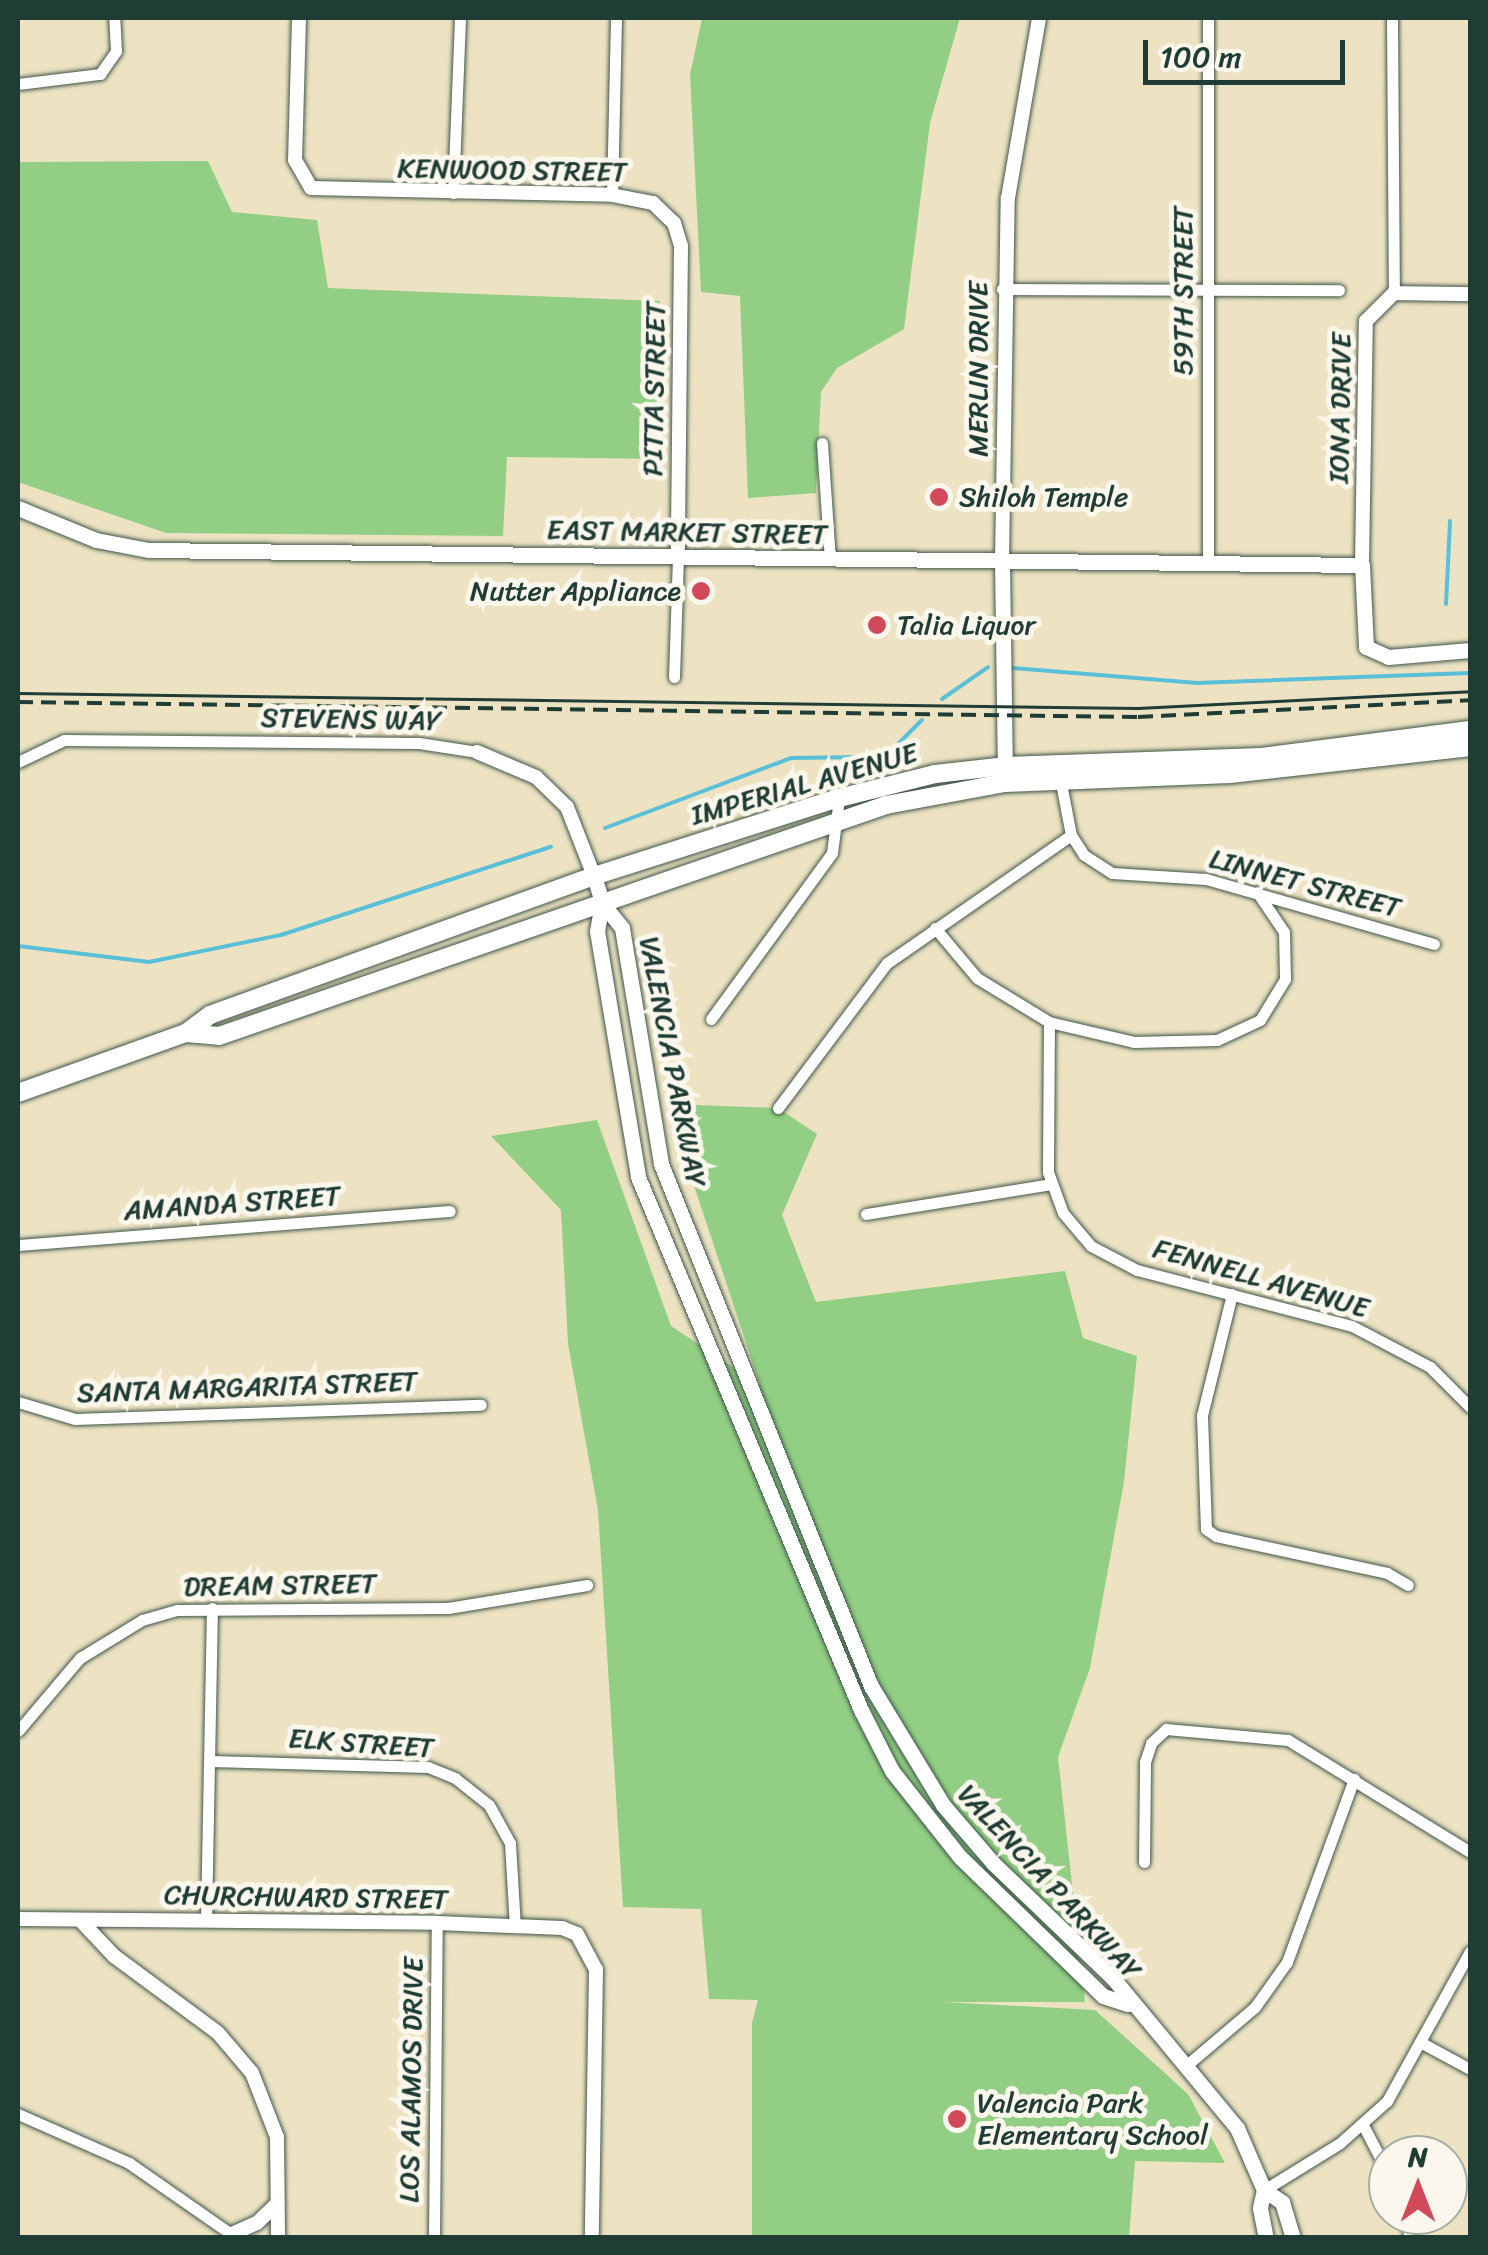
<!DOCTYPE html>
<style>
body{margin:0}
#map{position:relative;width:1488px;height:2255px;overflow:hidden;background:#ede3c3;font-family:Sriracha,sans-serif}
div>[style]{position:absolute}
.green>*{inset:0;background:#92cf84}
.stream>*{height:4px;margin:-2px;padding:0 2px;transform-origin:2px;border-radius:2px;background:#5abfd8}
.roads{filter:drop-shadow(0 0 2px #3e5649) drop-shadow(0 0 2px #3e5649)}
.minor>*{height:11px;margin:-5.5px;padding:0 5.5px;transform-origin:5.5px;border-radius:5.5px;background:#fff}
.tertiary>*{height:14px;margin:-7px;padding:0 7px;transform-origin:7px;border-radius:7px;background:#fff}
.secondary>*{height:15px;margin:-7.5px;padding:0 7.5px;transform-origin:7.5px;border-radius:7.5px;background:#fff}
.primary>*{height:18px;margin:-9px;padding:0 9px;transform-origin:9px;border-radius:9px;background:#fff}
.tram>*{height:2.5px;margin:-1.25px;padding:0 1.25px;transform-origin:1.25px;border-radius:1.25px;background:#1f3d34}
.rail>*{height:4px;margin-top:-2px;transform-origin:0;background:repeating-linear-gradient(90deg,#1f3d34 0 15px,transparent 0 23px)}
.dots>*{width:28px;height:28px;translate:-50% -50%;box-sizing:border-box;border:5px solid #fbf7ec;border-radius:50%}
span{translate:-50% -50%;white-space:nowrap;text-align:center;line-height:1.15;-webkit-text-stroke:10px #fbf7ec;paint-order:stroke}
.street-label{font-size:28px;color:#1f3d34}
.poi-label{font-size:28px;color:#1f3d34}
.left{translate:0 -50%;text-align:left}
.right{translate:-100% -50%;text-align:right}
.frame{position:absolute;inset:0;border:20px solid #1f3d34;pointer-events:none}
.north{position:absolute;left:1368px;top:2135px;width:100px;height:100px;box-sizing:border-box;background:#fbf7ec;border:2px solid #a3ada2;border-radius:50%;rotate:0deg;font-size:28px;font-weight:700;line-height:40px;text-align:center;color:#1f3d34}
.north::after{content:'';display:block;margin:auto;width:35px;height:45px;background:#d1495b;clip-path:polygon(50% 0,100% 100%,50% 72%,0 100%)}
.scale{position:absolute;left:1143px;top:40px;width:202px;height:45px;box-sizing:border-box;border:5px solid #1f3d34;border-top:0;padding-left:12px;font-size:30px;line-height:35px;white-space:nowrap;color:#1f3d34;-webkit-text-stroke:8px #fbf7ec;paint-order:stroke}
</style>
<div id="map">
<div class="green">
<i style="clip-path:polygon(702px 18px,960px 18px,930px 123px,904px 329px,837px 368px,821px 392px,816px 493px,748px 498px,740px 296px,701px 292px,690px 75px)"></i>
<i style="clip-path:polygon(208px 161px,232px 212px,317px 220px,328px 288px,660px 301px,664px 459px,507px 457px,503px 536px,166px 533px,18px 482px,18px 162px)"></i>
<i style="clip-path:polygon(667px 1104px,778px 1108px,817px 1134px,782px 1215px,816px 1302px,1065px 1271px,1083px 1338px,1137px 1356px,1124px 1482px,1090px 1668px,1058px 1757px,1085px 2002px,943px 2002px,1095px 2010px,1188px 2094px,1225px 2163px,1135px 2161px,1129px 2237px,752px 2237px,752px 2023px,758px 2000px,709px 1999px,701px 1909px,623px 1907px,598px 1510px,568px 1344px,561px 1210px,491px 1136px,597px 1120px,671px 1326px,760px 1385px)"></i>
</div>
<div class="stream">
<i style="left:1446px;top:604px;width:83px;rotate:-87.2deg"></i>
<i style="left:1012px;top:668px;width:186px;rotate:4.6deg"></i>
<i style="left:1197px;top:683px;width:273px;rotate:-2.1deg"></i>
<i style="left:942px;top:699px;width:56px;rotate:-34.8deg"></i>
<i style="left:605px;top:828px;width:199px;rotate:-20.6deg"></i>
<i style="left:791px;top:758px;width:73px;rotate:-0.8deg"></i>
<i style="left:864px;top:757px;width:30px;rotate:-15deg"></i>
<i style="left:893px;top:749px;width:41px;rotate:-45deg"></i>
<i style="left:18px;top:946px;width:132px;rotate:7deg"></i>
<i style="left:149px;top:962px;width:135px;rotate:-11.6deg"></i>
<i style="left:281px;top:935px;width:284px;rotate:-18.1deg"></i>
</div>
<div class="roads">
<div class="minor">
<i style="left:1392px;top:18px;width:275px;rotate:89.6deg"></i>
<i style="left:18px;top:84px;width:83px;rotate:-7deg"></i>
<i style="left:100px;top:74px;width:28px;rotate:-55deg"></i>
<i style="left:116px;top:51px;width:33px;rotate:-93deg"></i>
<i style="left:453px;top:193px;width:175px;rotate:-87.7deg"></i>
<i style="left:612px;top:195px;width:177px;rotate:-88.7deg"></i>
<i style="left:1002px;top:289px;width:337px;rotate:0.2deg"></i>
<i style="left:822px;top:443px;width:117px;rotate:86.1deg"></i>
<i style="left:1208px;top:564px;width:546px;rotate:-90deg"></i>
<i style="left:674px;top:677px;width:121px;rotate:-88.1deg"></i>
<i style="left:18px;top:762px;width:51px;rotate:-25.6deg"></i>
<i style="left:64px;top:740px;width:355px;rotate:0.5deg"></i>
<i style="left:419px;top:743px;width:59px;rotate:8.8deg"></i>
<i style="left:1060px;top:778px;width:58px;rotate:79.1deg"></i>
<i style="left:1071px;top:835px;width:24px;rotate:57deg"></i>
<i style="left:1084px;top:855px;width:33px;rotate:33deg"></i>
<i style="left:1112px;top:873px;width:94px;rotate:3.7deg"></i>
<i style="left:1206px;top:879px;width:237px;rotate:15.9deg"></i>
<i style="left:935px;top:928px;width:65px;rotate:50deg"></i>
<i style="left:977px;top:978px;width:84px;rotate:31.4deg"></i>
<i style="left:1049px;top:1022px;width:87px;rotate:13.2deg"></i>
<i style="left:1134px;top:1042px;width:83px;rotate:-1.4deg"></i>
<i style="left:1217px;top:1040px;width:47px;rotate:-24.9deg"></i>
<i style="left:1260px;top:1020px;width:48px;rotate:-58.6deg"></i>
<i style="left:1285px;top:979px;width:47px;rotate:-91.2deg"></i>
<i style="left:1284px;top:932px;width:48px;rotate:-124deg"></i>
<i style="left:711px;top:1019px;width:205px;rotate:-53.9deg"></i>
<i style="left:832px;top:853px;width:55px;rotate:-82.7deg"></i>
<i style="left:1049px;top:1022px;width:150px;rotate:90.4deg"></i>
<i style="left:1048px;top:1172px;width:44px;rotate:69.9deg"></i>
<i style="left:1063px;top:1213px;width:43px;rotate:49.7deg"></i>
<i style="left:1091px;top:1246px;width:52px;rotate:27.6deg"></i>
<i style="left:1137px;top:1270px;width:222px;rotate:14.6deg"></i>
<i style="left:1352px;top:1326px;width:88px;rotate:27.7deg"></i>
<i style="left:1430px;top:1367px;width:57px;rotate:45deg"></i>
<i style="left:778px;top:1108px;width:181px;rotate:-53.1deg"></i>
<i style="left:887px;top:963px;width:224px;rotate:-34.8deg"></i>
<i style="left:866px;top:1214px;width:187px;rotate:-9.2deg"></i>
<i style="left:18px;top:1245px;width:433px;rotate:-4.5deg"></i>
<i style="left:1232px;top:1294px;width:125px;rotate:103.9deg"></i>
<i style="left:1202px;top:1415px;width:114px;rotate:88deg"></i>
<i style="left:1206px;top:1529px;width:12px;rotate:35deg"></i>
<i style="left:1216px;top:1536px;width:175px;rotate:12.2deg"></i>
<i style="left:1387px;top:1573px;width:24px;rotate:30deg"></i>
<i style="left:18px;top:1402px;width:59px;rotate:16.6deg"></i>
<i style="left:75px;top:1419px;width:406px;rotate:-2deg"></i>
<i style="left:18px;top:1731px;width:96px;rotate:-49.7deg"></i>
<i style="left:80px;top:1658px;width:73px;rotate:-31.5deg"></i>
<i style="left:142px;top:1620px;width:37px;rotate:-16deg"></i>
<i style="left:178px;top:1610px;width:270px;rotate:-0.4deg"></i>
<i style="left:448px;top:1608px;width:141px;rotate:-9.4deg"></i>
<i style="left:211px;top:1761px;width:217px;rotate:1.6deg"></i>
<i style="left:428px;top:1767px;width:29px;rotate:22deg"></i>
<i style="left:455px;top:1778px;width:43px;rotate:38.5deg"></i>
<i style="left:489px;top:1805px;width:43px;rotate:61.1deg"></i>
<i style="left:510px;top:1843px;width:84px;rotate:86.6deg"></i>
<i style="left:1144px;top:1862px;width:100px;rotate:-89.4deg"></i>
<i style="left:1145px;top:1762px;width:20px;rotate:-72deg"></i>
<i style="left:1151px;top:1743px;width:21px;rotate:-43deg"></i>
<i style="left:1166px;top:1729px;width:122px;rotate:5.2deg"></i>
<i style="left:1288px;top:1740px;width:214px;rotate:31.6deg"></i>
<i style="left:206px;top:1919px;width:311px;rotate:-88.9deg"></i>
<i style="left:1420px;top:2042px;width:57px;rotate:28.4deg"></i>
<i style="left:1188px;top:2064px;width:88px;rotate:-40.4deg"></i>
<i style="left:1255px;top:2007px;width:55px;rotate:-54.6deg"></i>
<i style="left:1287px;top:1962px;width:195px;rotate:-69.9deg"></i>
<i style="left:18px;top:2114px;width:121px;rotate:23.8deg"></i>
<i style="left:129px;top:2163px;width:131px;rotate:34.8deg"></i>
<i style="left:1363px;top:2125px;width:54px;rotate:62.5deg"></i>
<i style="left:1264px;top:2190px;width:89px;rotate:-31.7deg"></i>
<i style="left:1340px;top:2143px;width:63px;rotate:-41.8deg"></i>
<i style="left:1387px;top:2101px;width:171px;rotate:-61deg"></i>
<i style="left:1405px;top:2215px;width:24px;rotate:78deg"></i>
<i style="left:434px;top:2238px;width:315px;rotate:-89.5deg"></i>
</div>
<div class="tertiary">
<i style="left:299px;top:18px;width:142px;rotate:91.6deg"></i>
<i style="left:295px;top:160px;width:32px;rotate:60deg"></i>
<i style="left:311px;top:188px;width:301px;rotate:1.3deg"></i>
<i style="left:612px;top:195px;width:42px;rotate:11deg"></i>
<i style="left:653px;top:203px;width:29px;rotate:44deg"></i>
<i style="left:674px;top:223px;width:24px;rotate:73deg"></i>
<i style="left:681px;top:246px;width:310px;rotate:90.6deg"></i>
<i style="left:1002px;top:561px;width:363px;rotate:-89.1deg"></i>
<i style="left:1008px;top:198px;width:183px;rotate:-80.2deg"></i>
<i style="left:1362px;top:565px;width:244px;rotate:-89.1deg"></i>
<i style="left:1366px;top:321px;width:40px;rotate:-45deg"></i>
<i style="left:1394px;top:293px;width:76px;rotate:0.8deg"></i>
<i style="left:477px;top:752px;width:64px;rotate:23deg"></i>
<i style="left:536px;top:777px;width:43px;rotate:44.1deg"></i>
<i style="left:567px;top:807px;width:74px;rotate:68.6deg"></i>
<i style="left:18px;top:1919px;width:419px;rotate:0.5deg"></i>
<i style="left:437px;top:1923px;width:125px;rotate:2.3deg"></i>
<i style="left:562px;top:1928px;width:16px;rotate:22deg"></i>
<i style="left:577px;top:1934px;width:40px;rotate:62deg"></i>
<i style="left:596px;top:1969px;width:269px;rotate:90.9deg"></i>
<i style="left:80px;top:1920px;width:50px;rotate:46.6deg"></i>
<i style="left:114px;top:1956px;width:129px;rotate:36.5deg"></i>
<i style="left:218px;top:2033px;width:52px;rotate:49.6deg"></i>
<i style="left:252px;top:2073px;width:69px;rotate:68.7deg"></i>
<i style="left:277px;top:2137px;width:101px;rotate:89.4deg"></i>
<i style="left:232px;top:2234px;width:27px;rotate:-24deg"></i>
<i style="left:257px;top:2223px;width:28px;rotate:-44deg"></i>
</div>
<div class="secondary">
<i style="left:18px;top:508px;width:84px;rotate:22.3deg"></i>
<i style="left:96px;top:540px;width:54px;rotate:10.7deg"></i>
<i style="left:149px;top:550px;width:1213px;rotate:0.71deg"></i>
<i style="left:1362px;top:565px;width:82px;rotate:87.2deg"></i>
<i style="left:1366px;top:647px;width:24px;rotate:24deg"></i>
<i style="left:1388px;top:657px;width:82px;rotate:-4.9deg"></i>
<i style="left:1002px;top:561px;width:213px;rotate:89.2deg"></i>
<i style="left:594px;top:876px;width:28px;rotate:73deg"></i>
<i style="left:602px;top:903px;width:32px;rotate:51deg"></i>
<i style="left:622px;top:928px;width:239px;rotate:80.6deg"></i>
<i style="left:661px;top:1164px;width:563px;rotate:68.09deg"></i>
<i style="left:871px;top:1686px;width:139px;rotate:58.8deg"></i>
<i style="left:943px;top:1805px;width:78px;rotate:49.2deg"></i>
<i style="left:994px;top:1864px;width:163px;rotate:43.8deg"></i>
<i style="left:1112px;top:1977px;width:196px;rotate:50.4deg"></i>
<i style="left:1237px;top:2128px;width:68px;rotate:66.5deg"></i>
<i style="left:1264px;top:2190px;width:18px;rotate:103deg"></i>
<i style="left:1260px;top:2208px;width:31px;rotate:79deg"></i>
<i style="left:602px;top:903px;width:28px;rotate:100deg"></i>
<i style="left:597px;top:931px;width:249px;rotate:80.5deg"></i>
<i style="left:638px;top:1177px;width:578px;rotate:67.3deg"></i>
<i style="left:861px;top:1710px;width:68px;rotate:63.1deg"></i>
<i style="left:892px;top:1771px;width:110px;rotate:51.7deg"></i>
<i style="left:960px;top:1857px;width:199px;rotate:44.2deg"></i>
<i style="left:1103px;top:1996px;width:26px;rotate:18deg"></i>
<i style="left:1264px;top:2190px;width:22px;rotate:34deg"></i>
<i style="left:1282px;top:2202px;width:38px;rotate:73deg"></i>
</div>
<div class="primary">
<i style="left:186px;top:1033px;width:33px;rotate:5deg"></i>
<i style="left:219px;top:1036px;width:706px;rotate:-19.1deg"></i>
<i style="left:886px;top:805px;width:121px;rotate:-10.5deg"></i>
<i style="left:1005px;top:783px;width:225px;rotate:-2.3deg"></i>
<i style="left:1230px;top:774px;width:242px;rotate:-6.4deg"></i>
<i style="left:18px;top:1093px;width:178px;rotate:-19.7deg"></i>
<i style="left:186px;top:1033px;width:30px;rotate:-37deg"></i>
<i style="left:210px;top:1015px;width:408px;rotate:-19.9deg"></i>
<i style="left:594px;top:876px;width:257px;rotate:-17.7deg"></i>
<i style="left:839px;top:798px;width:99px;rotate:-14deg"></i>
<i style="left:935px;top:774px;width:70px;rotate:-6.5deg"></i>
<i style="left:1005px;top:766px;width:256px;rotate:-2deg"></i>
<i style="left:1261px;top:757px;width:211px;rotate:-7.4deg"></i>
</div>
</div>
<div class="tram">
<i style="left:18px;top:693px;width:1120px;rotate:0.77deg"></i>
<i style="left:1138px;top:708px;width:332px;rotate:-2.9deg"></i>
</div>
<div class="rail">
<i style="left:18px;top:702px;width:1120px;rotate:0.77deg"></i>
<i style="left:1138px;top:717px;width:332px;rotate:-2.9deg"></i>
</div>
<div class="dots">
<i style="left:939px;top:497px;background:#d1495b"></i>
<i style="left:701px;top:591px;background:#d1495b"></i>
<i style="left:877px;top:625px;background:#d1495b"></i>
<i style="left:957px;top:2119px;background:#d1495b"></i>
</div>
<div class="street-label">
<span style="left:512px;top:170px;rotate:1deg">KENWOOD STREET</span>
<span style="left:1183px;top:291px;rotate:-90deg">59TH STREET</span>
<span style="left:978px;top:369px;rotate:-90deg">MERLIN DRIVE</span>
<span style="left:654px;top:389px;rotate:-89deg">PITTA STREET</span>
<span style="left:1340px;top:408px;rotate:-89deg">IONA DRIVE</span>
<span style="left:687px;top:532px;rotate:1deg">EAST MARKET STREET</span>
<span style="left:351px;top:719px;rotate:1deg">STEVENS WAY</span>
<span style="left:804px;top:784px;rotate:-16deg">IMPERIAL AVENUE</span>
<span style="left:1305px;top:883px;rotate:15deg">LINNET STREET</span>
<span style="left:673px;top:1062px;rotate:79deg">VALENCIA PARKWAY</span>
<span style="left:232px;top:1203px;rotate:-4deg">AMANDA STREET</span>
<span style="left:1261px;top:1278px;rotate:16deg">FENNELL AVENUE</span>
<span style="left:247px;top:1387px;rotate:-2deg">SANTA MARGARITA STREET</span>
<span style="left:280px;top:1585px;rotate:-1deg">DREAM STREET</span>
<span style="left:361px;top:1743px;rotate:4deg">ELK STREET</span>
<span style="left:1050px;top:1882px;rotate:47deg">VALENCIA PARKWAY</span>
<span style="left:306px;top:1897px;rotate:1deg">CHURCHWARD STREET</span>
<span style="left:411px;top:2080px;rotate:-89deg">LOS ALAMOS DRIVE</span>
</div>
<div class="poi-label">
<span class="left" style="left:959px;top:497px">Shiloh Temple</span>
<span class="right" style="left:681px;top:591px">Nutter Appliance</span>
<span class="left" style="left:897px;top:625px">Talia Liquor</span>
<span class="left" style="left:977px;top:2119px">Valencia Park<br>Elementary School</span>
</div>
<div class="frame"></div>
<div class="north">N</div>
<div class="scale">100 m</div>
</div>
